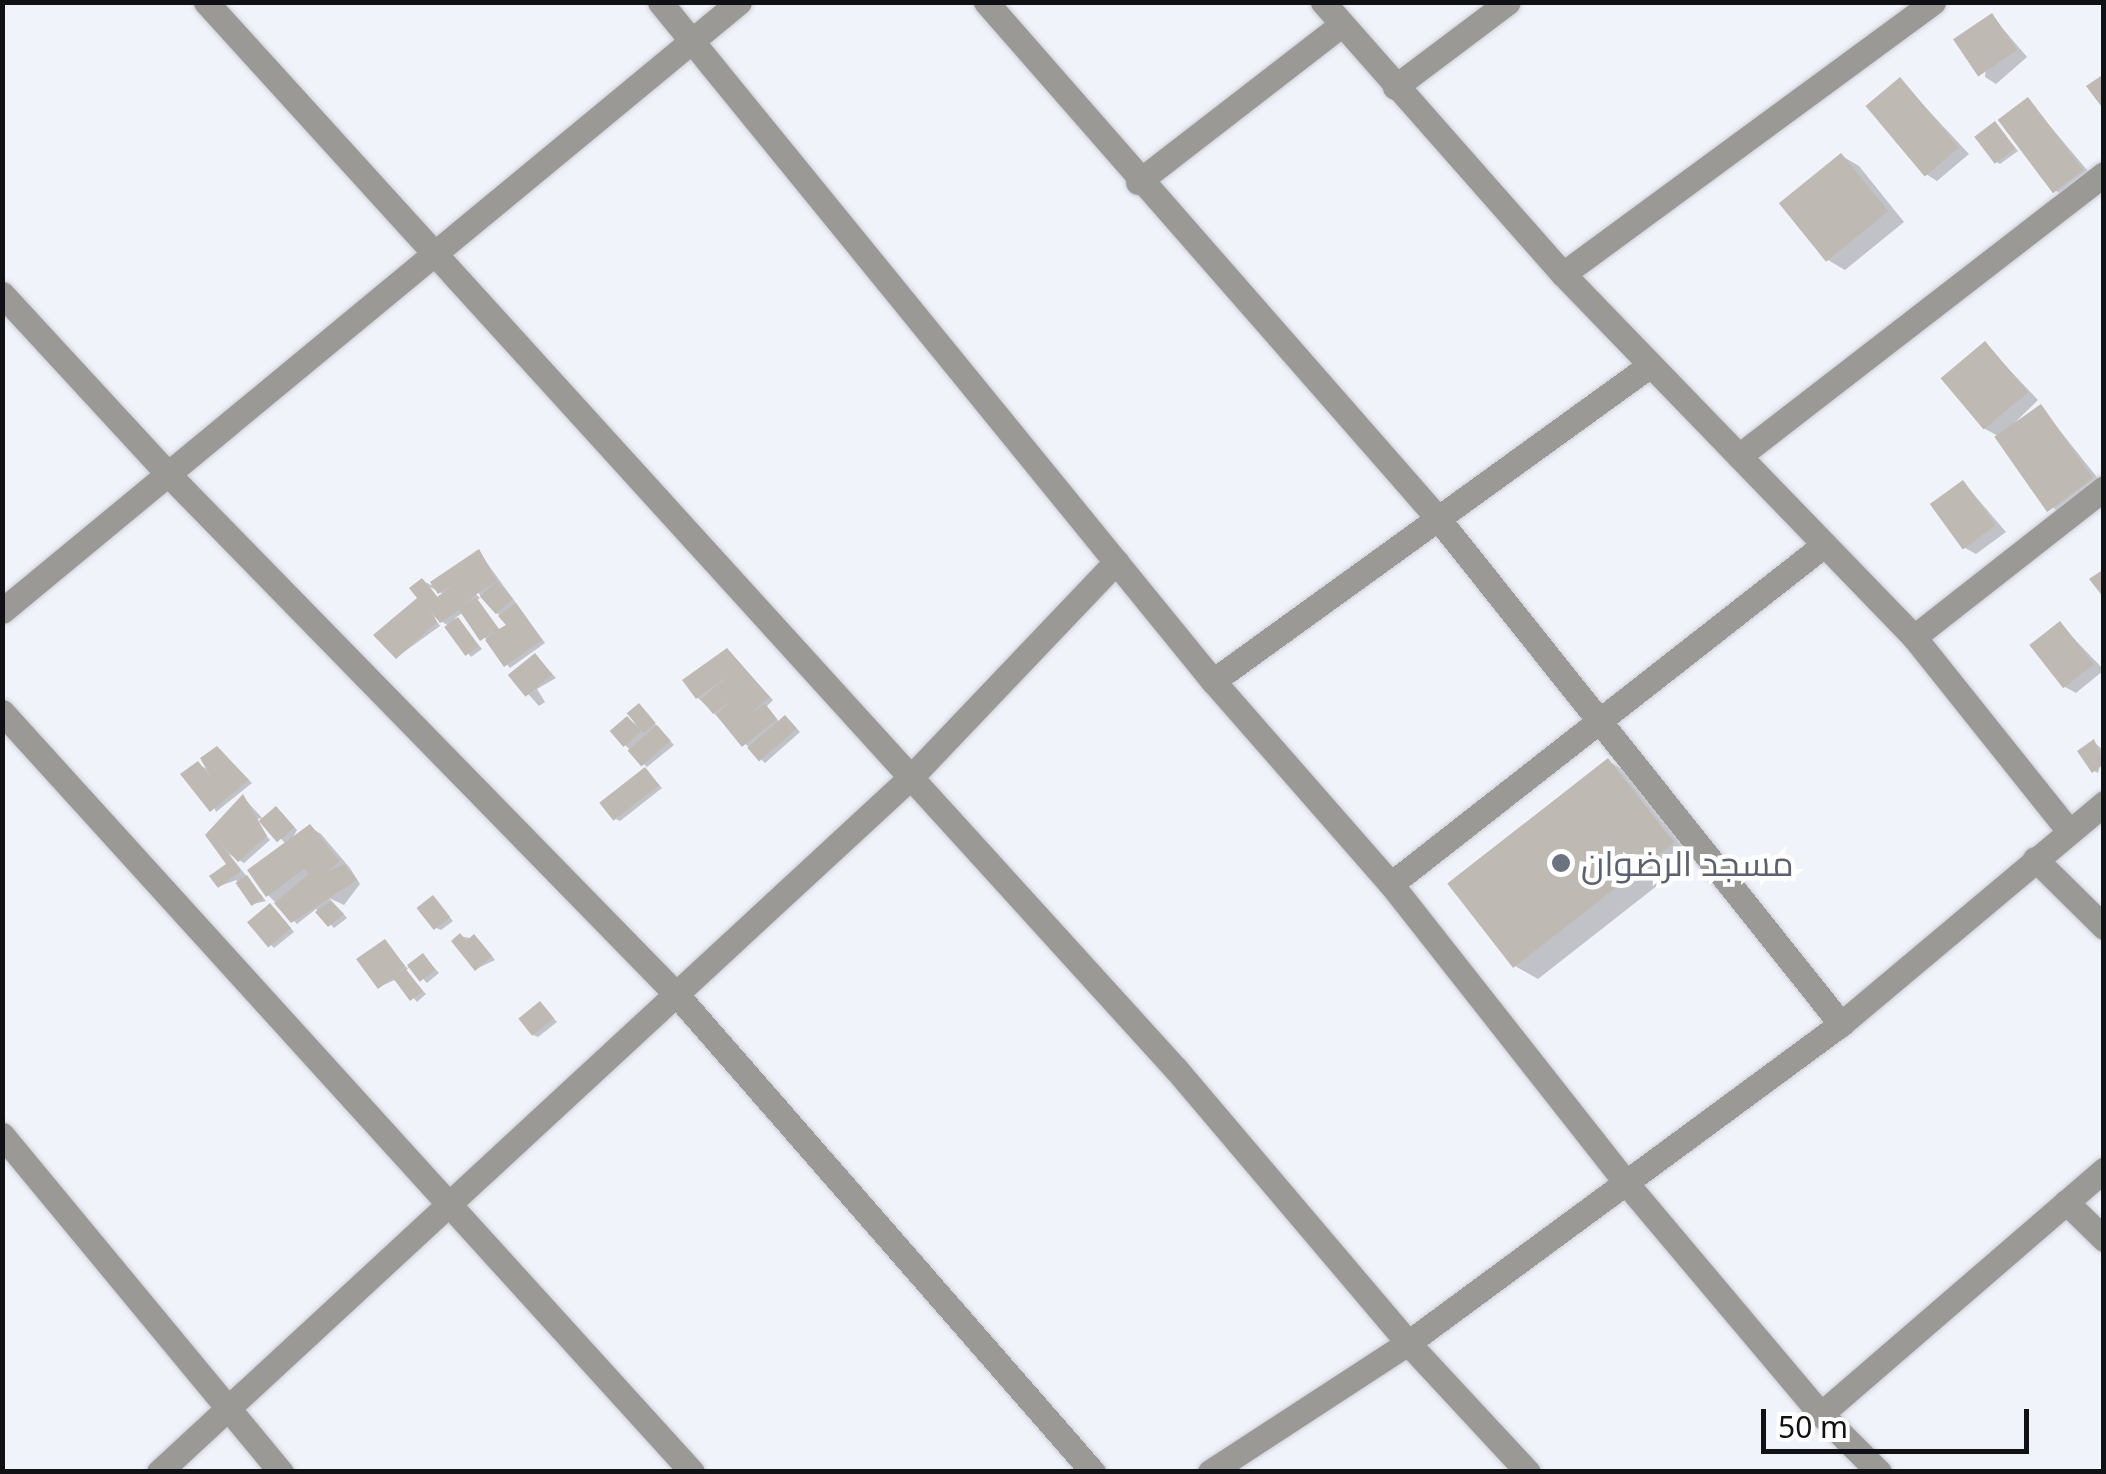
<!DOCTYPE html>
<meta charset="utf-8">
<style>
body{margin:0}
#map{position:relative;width:2106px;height:1474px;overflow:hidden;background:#f1f3fb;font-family:"Noto Sans",Cairo,sans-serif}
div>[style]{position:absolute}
.shadow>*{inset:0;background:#0003}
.building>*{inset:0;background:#bfb9b3;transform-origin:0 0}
.roads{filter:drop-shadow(0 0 2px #cdcfd6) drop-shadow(0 0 2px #cdcfd6)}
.minor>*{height:25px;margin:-12.5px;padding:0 12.5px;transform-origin:12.5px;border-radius:12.5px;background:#9a9996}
.dots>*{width:28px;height:28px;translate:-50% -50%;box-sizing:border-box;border:5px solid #fff;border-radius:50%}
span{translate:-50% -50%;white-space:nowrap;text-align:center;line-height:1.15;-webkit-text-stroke:9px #fff;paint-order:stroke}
.worship-label{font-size:35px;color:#5b616d}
.left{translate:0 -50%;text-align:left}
.frame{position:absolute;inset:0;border:5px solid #101114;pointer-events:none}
.scale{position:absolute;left:1761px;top:1409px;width:268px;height:45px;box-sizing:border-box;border:5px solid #101114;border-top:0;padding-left:12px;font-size:30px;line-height:35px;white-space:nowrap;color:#101114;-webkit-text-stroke:8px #fff;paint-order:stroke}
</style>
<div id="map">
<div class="shadow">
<i style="clip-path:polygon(1992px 16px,2027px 57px,1996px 84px,1985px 77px)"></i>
<i style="clip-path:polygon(1900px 80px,1969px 154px,1937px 181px,1926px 174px)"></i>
<i style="clip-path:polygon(2028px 100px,2093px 177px,2067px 197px,2056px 191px)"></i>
<i style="clip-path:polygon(1995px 124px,2018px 151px,2000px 164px,1995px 161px)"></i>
<i style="clip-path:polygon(1842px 156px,1859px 166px,1904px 222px,1845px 270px,1828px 260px)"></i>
<i style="clip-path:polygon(1985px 344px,2038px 400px,2002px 435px,2041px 407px,2104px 486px,2061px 517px,2000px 437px,1985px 429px)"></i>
<i style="clip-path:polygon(1964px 483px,2006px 532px,1976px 554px,1965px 548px)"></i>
<i style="clip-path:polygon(evenodd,479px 552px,545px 643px,510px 668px,464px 612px,455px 618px,482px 649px,471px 657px,449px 626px,434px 617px,440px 626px,397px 657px,423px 581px,431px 585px,479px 552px,466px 571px,481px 597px,510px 626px,500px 631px,475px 602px,480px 598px,459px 578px,466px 571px,479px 552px,430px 587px,445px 595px,439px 599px,430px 587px)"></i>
<i style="clip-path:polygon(2060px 624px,2104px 670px,2076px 693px,2065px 687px)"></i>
<i style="clip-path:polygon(727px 651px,773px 700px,767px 706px,780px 723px,790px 721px,800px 732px,765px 763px,697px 697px)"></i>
<i style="clip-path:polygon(536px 656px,556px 678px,537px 689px,545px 702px,539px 706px,512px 676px)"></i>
<i style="clip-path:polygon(639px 706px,674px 745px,647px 767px,625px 745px,628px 719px,642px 728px)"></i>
<i style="clip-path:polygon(2094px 742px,2104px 751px,2098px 773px,2094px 771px)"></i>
<i style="clip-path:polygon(218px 749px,252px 783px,216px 812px,198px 764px,210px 771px)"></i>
<i style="clip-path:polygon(1608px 761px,1631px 774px,1695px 856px,1538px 979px,1515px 966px)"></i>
<i style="clip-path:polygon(645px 770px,662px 788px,620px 821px,616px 819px)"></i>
<i style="clip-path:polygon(243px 797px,264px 820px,281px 812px,297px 830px,291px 841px,310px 827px,321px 834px,350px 868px,360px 884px,344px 905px,329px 898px,347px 918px,334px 928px,316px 909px,297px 924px,268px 895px,287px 845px,260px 818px,255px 822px,270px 840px,244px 863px,229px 854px,266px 901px,253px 904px,236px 880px,220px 886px,230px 865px,208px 835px)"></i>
<i style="clip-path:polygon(433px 898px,453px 921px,441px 930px,436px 928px)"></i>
<i style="clip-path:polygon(275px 909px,294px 932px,274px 948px,250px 923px)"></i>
<i style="clip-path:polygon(460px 936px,479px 940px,495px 960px,476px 969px)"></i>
<i style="clip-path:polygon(385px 942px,407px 968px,423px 956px,439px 973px,427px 983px,411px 966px,405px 971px,426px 994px,417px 1002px,397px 979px,379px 987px)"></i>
<i style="clip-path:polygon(544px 1007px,557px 1022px,538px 1037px,533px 1035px)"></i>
</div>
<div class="building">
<i style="left:1992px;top:13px;width:45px;height:47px;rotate:56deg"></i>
<i style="clip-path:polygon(2104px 74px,2104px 110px,2086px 86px)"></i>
<i style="left:1900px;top:77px;width:92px;height:45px;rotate:50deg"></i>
<i style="left:2028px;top:97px;width:92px;height:38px;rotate:53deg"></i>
<i style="left:1995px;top:121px;width:34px;height:26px;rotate:53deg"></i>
<i style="left:1841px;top:153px;width:75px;height:80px;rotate:51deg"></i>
<i style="left:1985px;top:341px;width:67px;height:58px;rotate:50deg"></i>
<i style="left:2041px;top:404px;width:92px;height:57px;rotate:55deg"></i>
<i style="left:1963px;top:480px;width:56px;height:41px;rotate:54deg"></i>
<i style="clip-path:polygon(479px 549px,497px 581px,477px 594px,465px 575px,477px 594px,463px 606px,476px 597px,499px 629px,506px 625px,498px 616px,516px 603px,542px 640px,504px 667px,485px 640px,495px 631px,480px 641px,459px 610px,440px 623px,427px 606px,437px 622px,396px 659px,373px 635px,417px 598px,409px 588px,422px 578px,437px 597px,456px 583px,438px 594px,430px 582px)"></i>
<i style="clip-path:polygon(2104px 569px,2104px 598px,2089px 579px)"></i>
<i style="left:497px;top:581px;width:24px;height:23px;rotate:48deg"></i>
<i style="left:458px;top:617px;width:36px;height:17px;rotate:54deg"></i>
<i style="left:2060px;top:621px;width:55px;height:39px;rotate:52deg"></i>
<i style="clip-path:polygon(727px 648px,770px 697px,751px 713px,765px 704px,777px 719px,742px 747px,716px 715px,732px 699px,713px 714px,701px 699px,729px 675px,696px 699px,682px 680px)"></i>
<i style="left:535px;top:653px;width:28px;height:35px;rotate:51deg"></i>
<i style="left:639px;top:703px;width:26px;height:16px;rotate:50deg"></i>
<i style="left:785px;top:715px;width:18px;height:50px;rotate:49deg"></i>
<i style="left:627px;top:716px;width:21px;height:23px;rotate:49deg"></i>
<i style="left:657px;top:725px;width:21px;height:39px;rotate:49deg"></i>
<i style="clip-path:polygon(2094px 739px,2104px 764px,2092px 773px,2077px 751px)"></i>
<i style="clip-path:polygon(217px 746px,249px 780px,210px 812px,180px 774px,198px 761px,212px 779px,200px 758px)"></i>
<i style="left:1608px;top:758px;width:107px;height:204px;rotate:52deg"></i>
<i style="left:645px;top:767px;width:23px;height:58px;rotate:52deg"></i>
<i style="clip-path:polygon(243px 794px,267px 836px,238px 862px,217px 839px,241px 871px,218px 888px,209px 876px,226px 864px,205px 835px)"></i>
<i style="left:276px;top:806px;width:28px;height:23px;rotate:49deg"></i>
<i style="clip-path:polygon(310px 824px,340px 861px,327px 872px,344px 864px,357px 880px,291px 923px,274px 903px,309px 874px,304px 869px,266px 897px,247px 870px)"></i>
<i style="left:247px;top:875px;width:28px;height:14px;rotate:55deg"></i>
<i style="left:433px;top:895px;width:28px;height:21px;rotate:52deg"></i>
<i style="clip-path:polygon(331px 901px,344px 914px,328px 927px,315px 912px)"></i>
<i style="left:270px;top:903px;width:33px;height:30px;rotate:50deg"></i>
<i style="clip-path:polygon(460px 933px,466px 941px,474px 934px,492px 956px,475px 971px,451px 941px)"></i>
<i style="clip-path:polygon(385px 939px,405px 966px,393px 978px,405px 968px,423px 991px,410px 1001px,393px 978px,378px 989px,356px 959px)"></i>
<i style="left:423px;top:953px;width:21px;height:20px;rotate:53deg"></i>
<i style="left:540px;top:1001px;width:22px;height:28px;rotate:51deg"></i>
</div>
<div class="roads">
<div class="minor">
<i style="left:206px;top:2px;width:1442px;rotate:47.73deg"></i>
<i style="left:1176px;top:1069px;width:359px;rotate:49.7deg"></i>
<i style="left:1408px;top:1343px;width:176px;rotate:47.1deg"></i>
<i style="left:660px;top:2px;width:876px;rotate:50.84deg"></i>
<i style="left:1213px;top:681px;width:270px;rotate:48.8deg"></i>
<i style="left:1391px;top:884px;width:382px;rotate:51.8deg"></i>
<i style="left:1627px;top:1184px;width:301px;rotate:49.9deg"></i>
<i style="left:1821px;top:1414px;width:82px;rotate:45deg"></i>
<i style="left:986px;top:2px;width:683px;rotate:48.8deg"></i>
<i style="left:1436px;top:516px;width:650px;rotate:51.44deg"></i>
<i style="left:1323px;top:2px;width:363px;rotate:48.6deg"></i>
<i style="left:1563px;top:274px;width:505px;rotate:45.96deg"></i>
<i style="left:1914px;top:637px;width:248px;rotate:51.4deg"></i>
<i style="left:1395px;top:87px;width:141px;rotate:-37deg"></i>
<i style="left:1138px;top:182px;width:257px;rotate:-37.7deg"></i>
<i style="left:1563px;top:274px;width:459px;rotate:-36.3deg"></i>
<i style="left:2px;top:294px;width:245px;rotate:47.3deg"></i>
<i style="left:168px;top:474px;width:728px;rotate:45.67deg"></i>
<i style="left:677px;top:995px;width:633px;rotate:48.91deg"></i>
<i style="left:1739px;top:456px;width:461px;rotate:-37.7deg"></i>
<i style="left:2px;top:611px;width:956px;rotate:-39.57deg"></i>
<i style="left:1914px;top:637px;width:241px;rotate:-38.1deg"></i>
<i style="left:1213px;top:681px;width:538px;rotate:-35.85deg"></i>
<i style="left:2px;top:712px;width:1026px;rotate:47.76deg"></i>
<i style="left:2035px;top:859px;width:97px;rotate:44.6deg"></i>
<i style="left:1391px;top:884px;width:550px;rotate:-38.06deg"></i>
<i style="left:2px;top:1135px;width:438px;rotate:50.4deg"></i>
<i style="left:2066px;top:1202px;width:53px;rotate:44.2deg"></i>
<i style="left:1821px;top:1414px;width:374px;rotate:-40.8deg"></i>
<i style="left:159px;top:1472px;width:1025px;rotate:-42.75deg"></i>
<i style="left:912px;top:776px;width:296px;rotate:-46.4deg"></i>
<i style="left:1210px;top:1472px;width:236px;rotate:-33.1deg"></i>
<i style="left:1408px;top:1343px;width:538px;rotate:-36.38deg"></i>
<i style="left:1841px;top:1024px;width:344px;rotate:-40deg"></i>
</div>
</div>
<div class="dots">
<i style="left:1561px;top:863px;background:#6b7280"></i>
</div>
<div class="worship-label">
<span class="left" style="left:1581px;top:863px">مسجد الرضوان</span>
</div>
<div class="frame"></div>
<div class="scale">50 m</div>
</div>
